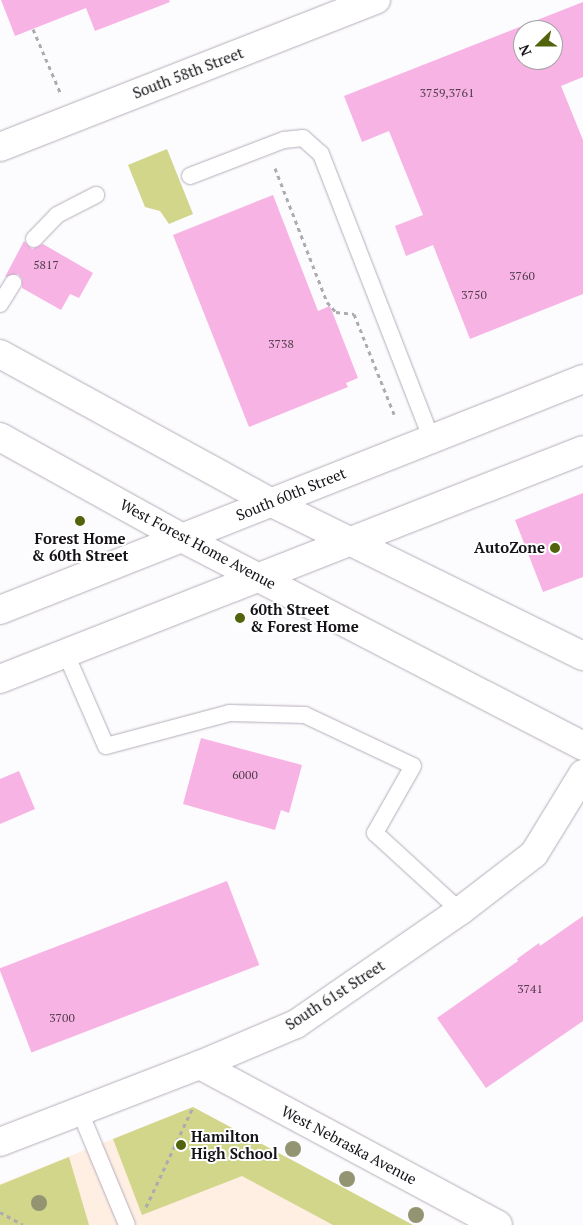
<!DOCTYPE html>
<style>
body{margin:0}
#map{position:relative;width:583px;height:1225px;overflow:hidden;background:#fcfbfd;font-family:"PT Serif",serif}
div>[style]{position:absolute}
.education>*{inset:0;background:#ffeee2}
.green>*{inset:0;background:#d1d68a}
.building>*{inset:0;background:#f8b3e5;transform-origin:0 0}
.path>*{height:3px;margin-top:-1.5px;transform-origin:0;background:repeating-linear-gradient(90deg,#acabae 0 4px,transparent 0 8px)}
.roads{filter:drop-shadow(0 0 1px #b5adba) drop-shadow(0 0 1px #b5adba)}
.service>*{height:16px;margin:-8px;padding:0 8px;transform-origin:8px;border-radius:8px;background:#fff}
.minor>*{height:28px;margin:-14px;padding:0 14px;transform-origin:14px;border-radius:14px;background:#fff}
.secondary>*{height:28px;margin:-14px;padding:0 14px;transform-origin:14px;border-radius:14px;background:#fff}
.primary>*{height:28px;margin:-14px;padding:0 14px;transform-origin:14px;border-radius:14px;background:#fff}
.trees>*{width:16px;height:16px;margin:-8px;border-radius:50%;background:#939472}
.dots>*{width:14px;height:14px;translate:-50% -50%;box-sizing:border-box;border:2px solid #fff;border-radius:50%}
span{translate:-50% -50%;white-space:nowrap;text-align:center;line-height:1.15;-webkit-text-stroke:4px #fff;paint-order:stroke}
.number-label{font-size:12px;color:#4e3b4b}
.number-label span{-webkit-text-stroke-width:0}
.street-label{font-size:15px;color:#161318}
.poi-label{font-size:15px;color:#161318;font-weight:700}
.right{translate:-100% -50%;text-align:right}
.left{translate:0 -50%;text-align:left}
.north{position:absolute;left:513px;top:20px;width:50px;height:50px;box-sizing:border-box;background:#fff;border:1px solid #a2a1a3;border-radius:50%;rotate:248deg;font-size:14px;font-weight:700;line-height:20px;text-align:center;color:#161318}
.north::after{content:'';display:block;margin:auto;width:18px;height:22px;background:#51630c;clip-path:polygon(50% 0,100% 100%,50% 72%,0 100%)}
</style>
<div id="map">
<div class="education">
<i style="clip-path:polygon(193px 1107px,413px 1225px,0 1225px,0 1184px)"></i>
</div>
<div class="green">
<i style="clip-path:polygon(167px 149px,193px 214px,169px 224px,160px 211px,145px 207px,128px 165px)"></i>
<i style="clip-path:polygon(193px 1107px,413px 1225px,333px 1225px,242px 1176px,142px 1215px,113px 1139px)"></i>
<i style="clip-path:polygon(69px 1157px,89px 1225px,0 1225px,0 1185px)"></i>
</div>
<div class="building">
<i style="clip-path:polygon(1px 0,169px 0,170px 2px,95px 31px,86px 8px,15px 36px)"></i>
<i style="clip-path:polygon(evenodd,583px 2px,583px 77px,561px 86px,583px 140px,583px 294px,470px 339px,433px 245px,406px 256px,395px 226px,423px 215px,389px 131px,362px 142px,344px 96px,583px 2px,523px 30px,553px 30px,553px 60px,523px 60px,523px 30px)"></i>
<i style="clip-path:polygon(273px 195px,318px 311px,330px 306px,358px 378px,346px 383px,348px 387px,249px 427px,173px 235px)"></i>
<i style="clip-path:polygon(24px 241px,32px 249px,43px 244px,93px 273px,79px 298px,70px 294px,61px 310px,22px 288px,22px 279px,18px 274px,5px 277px)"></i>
<i style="clip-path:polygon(583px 493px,583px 577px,543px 592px,515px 520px)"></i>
<i style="clip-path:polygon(201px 738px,302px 765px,289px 813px,281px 810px,275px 830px,183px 804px)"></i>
<i style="clip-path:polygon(19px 771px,35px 809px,0 824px,0 779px)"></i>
<i style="left:227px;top:881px;width:90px;height:244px;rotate:69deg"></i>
<i style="clip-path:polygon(583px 916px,583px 1021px,486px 1088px,437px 1018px,518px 961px,517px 959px,539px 943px,540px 946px)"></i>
</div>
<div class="path">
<i style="left:33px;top:29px;width:69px;rotate:66.8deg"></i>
<i style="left:275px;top:168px;width:144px;rotate:68.8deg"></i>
<i style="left:327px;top:302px;width:13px;rotate:48deg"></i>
<i style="left:336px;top:312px;width:18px;rotate:6deg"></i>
<i style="left:354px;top:314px;width:108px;rotate:68.2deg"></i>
<i style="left:146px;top:1207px;width:110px;rotate:-64.8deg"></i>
<i style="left:0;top:1212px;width:26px;rotate:29deg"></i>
</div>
<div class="roads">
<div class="service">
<i style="left:190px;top:176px;width:101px;rotate:-21deg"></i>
<i style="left:284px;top:140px;width:19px;rotate:-6deg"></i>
<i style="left:303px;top:138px;width:24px;rotate:42deg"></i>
<i style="left:321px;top:154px;width:305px;rotate:68.8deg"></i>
<i style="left:34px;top:239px;width:33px;rotate:-46deg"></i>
<i style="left:57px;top:215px;width:44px;rotate:-27.1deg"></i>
<i style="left:0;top:304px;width:25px;rotate:-58deg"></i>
<i style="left:66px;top:654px;width:100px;rotate:66.5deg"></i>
<i style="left:106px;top:746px;width:128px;rotate:-14.9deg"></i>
<i style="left:230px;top:713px;width:75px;rotate:1.5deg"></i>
<i style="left:305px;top:715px;width:119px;rotate:25.3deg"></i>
<i style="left:413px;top:766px;width:77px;rotate:119.6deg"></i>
<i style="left:375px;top:833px;width:115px;rotate:42.5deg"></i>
<i style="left:80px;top:1112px;width:122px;rotate:67.4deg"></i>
</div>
<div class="minor">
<i style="left:0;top:147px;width:404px;rotate:-21.4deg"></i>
<i style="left:200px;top:1065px;width:338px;rotate:28.2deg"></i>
<i style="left:0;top:1142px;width:214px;rotate:-21.1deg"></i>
<i style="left:200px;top:1065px;width:104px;rotate:-23.1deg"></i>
<i style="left:296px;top:1024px;width:199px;rotate:-34.6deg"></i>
<i style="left:460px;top:911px;width:93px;rotate:-37.6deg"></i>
<i style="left:534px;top:854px;width:94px;rotate:-58.5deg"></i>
</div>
<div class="secondary">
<i style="left:0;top:610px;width:627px;rotate:-21.61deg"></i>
<i style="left:0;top:679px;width:626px;rotate:-21.44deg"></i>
</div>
<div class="primary">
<i style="left:0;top:354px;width:308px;rotate:28.7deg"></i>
<i style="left:270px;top:502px;width:349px;rotate:26.2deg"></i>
<i style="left:0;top:437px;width:208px;rotate:29deg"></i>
<i style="left:182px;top:538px;width:452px;rotate:27.4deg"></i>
</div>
</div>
<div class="trees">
<i style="left:293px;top:1149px"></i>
<i style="left:347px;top:1179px"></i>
<i style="left:39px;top:1203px"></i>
<i style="left:416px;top:1215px"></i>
</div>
<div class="dots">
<i style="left:80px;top:521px;background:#51630c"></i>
<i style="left:555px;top:548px;background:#51630c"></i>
<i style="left:240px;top:618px;background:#51630c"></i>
<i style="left:181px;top:1145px;background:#51630c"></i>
</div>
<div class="number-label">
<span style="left:447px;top:93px">3759,3761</span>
<span style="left:46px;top:265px">5817</span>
<span style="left:522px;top:276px">3760</span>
<span style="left:474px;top:295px">3750</span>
<span style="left:281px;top:344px">3738</span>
<span style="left:245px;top:775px">6000</span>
<span style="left:530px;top:989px">3741</span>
<span style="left:62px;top:1018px">3700</span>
</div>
<div class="street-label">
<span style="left:188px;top:73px;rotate:-21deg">South 58th Street</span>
<span style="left:291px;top:494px;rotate:-22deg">South 60th Street</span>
<span style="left:198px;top:544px;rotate:28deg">West Forest Home Avenue</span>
<span style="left:335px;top:995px;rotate:-33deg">South 61st Street</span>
<span style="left:349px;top:1145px;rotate:28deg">West Nebraska Avenue</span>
</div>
<div class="poi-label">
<span style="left:80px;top:547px">Forest Home<br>&amp; 60th Street</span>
<span class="right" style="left:545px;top:548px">AutoZone</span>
<span class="left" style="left:250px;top:618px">60th Street<br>&amp; Forest Home</span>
<span class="left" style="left:191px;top:1145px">Hamilton<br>High School</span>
</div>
<div class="north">N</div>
</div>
